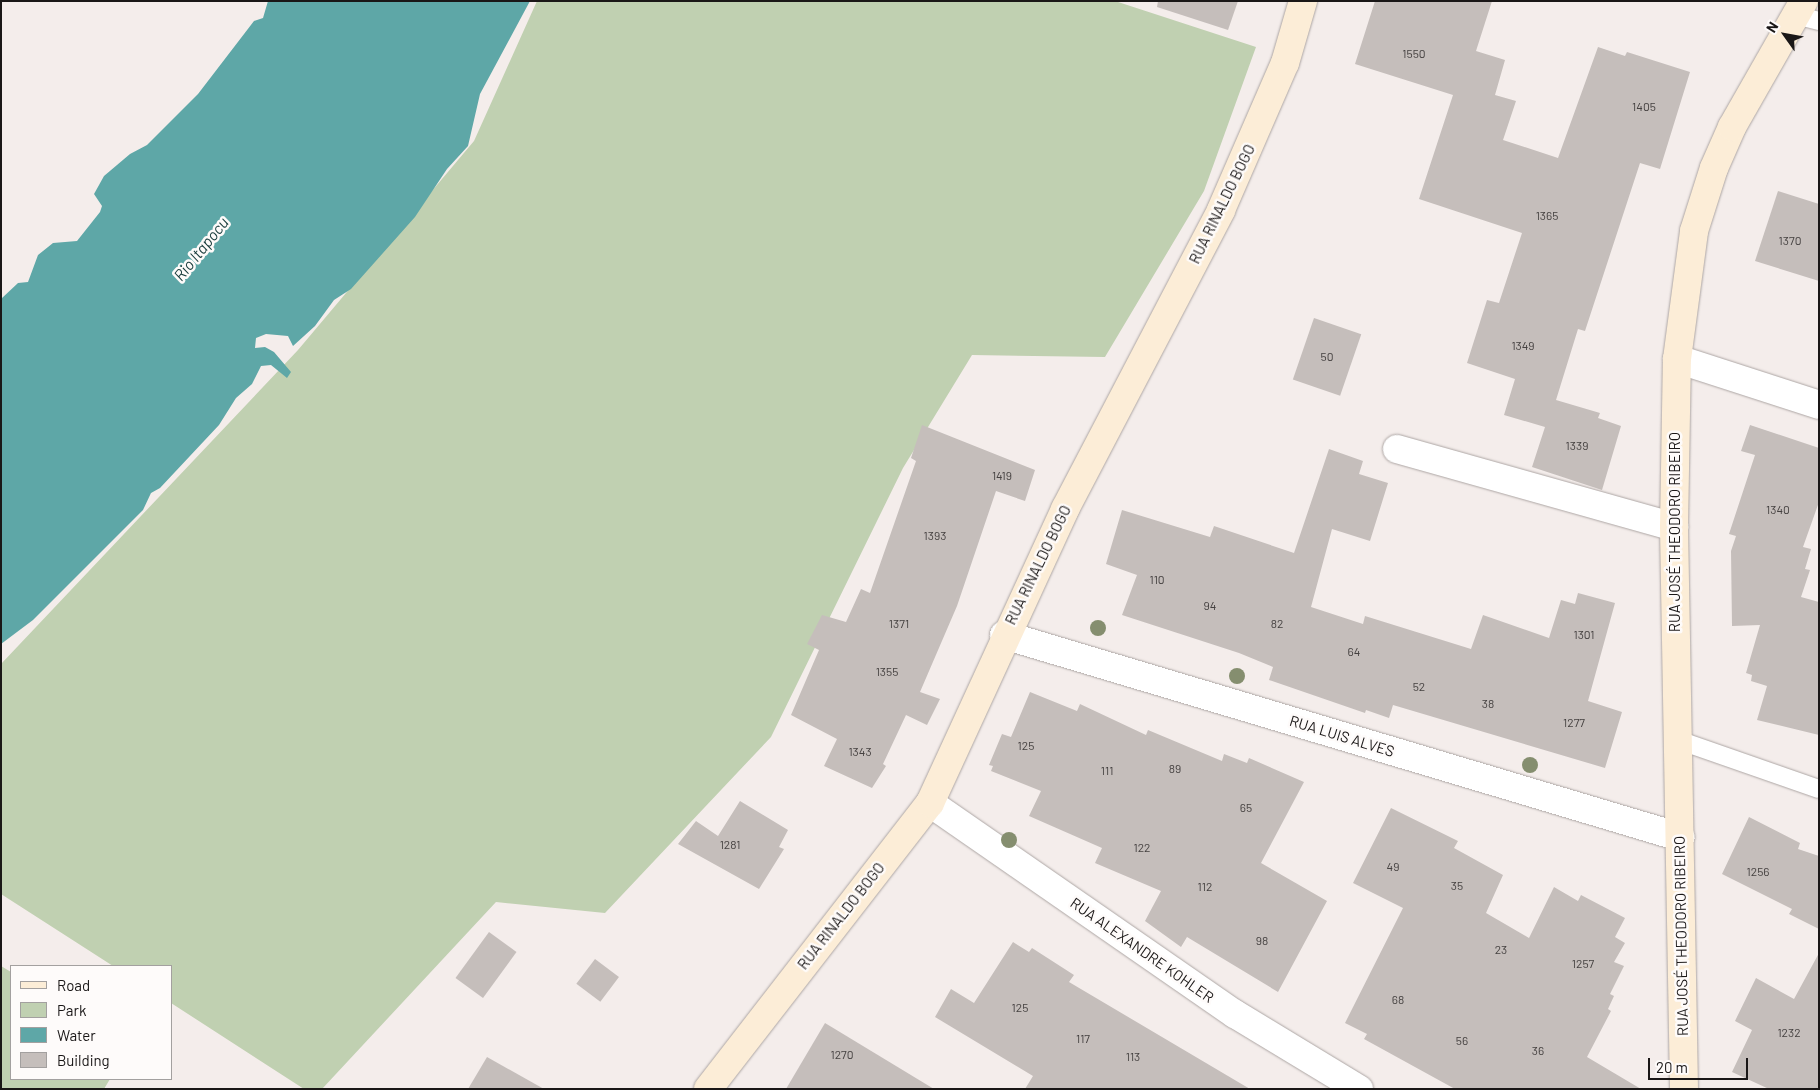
<!DOCTYPE html>
<meta charset="utf-8">
<style>
body{margin:0}
#map{position:relative;width:1820px;height:1090px;overflow:hidden;background:#f4edeb;font-family:Barlow,sans-serif}
div>[style]{position:absolute}
.green>*{inset:0;background:#c0d0b1}
.water>*{inset:0;background:#5ea7a7}
.building>*{inset:0;background:#c5bebb;transform-origin:0 0}
.roads{filter:drop-shadow(0 0 1px #ada6a4) drop-shadow(0 0 1px #ada6a4)}
.service>*{height:18px;margin:-9px;padding:0 9px;transform-origin:9px;border-radius:9px;background:#fff}
.minor>*{height:28px;margin:-14px;padding:0 14px;transform-origin:14px;border-radius:14px;background:#fff}
.secondary>*{height:28px;margin:-14px;padding:0 14px;transform-origin:14px;border-radius:14px;background:#fcedd7}
.trees>*{width:16px;height:16px;margin:-8px;border-radius:50%;background:#858e6f}
span{translate:-50% -50%;white-space:nowrap;text-align:center;line-height:1.15;-webkit-text-stroke:5px #fefbfa;paint-order:stroke}
.number-label{font-size:12px;color:#454140}
.number-label span{-webkit-text-stroke-width:0}
.street-label{font-size:15px;color:#1a1717}
.water-label{font-size:16px;color:#163a3a;font-style:italic}
.frame{position:absolute;inset:0;border:2px solid #1a1717;pointer-events:none}
.legend{position:absolute;left:10px;top:965px;width:162px;height:115px;box-sizing:border-box;background:#fefbfa;border:1px solid #a3a09f;margin:0;padding:6px 9px;list-style:none;font-size:15px;color:#1a1717}
.legend li{display:flex;align-items:center;gap:10px;height:25px}
.legend b{width:25px;border:1px solid #a3a09f}
.north{position:absolute;left:1760px;top:10px;width:50px;height:50px;-webkit-text-stroke:4px #fefbfa;paint-order:stroke;rotate:302deg;font-size:14px;font-weight:700;line-height:20px;text-align:center;color:#1a1717}
.north::after{content:'';display:block;margin:auto;width:18px;height:22px;background:#1a1717;clip-path:polygon(50% 0,100% 100%,50% 72%,0 100%)}
.scale{position:absolute;left:1648px;top:1058px;width:100px;height:22px;box-sizing:border-box;border:2px solid #1a1717;border-top:0;padding-left:6px;font-size:15px;line-height:18px;white-space:nowrap;color:#1a1717;-webkit-text-stroke:4px #fefbfa;paint-order:stroke}
</style>
<div id="map">
<div class="green">
<i style="clip-path:polygon(537px 1px,1115px 1px,1256px 47px,1204px 191px,1105px 357px,972px 355px,903px 468px,771px 737px,605px 913px,496px 902px,322px 1089px,304px 1089px,171px 1003px,171px 966px,113px 966px,1px 894px,1px 664px,298px 350px,474px 141px)"></i>
<i style="clip-path:polygon(1px 966px,11px 972px,11px 1079px,110px 1079px,104px 1089px,1px 1089px)"></i>
</div>
<div class="water">
<i style="clip-path:polygon(268px 1px,530px 1px,480px 94px,468px 146px,447px 169px,415px 217px,351px 289px,334px 300px,315px 326px,293px 346px,288px 336px,266px 334px,256px 338px,255px 348px,265px 347px,274px 352px,291px 372px,287px 378px,271px 365px,261px 366px,252px 384px,236px 398px,219px 425px,160px 488px,151px 493px,143px 510px,33px 620px,1px 644px,1px 299px,18px 283px,28px 282px,38px 255px,53px 243px,77px 241px,100px 212px,102px 206px,94px 194px,104px 176px,130px 154px,147px 145px,198px 94px,254px 21px,263px 18px)"></i>
</div>
<div class="building">
<i style="clip-path:polygon(1158px 1px,1238px 1px,1228px 30px,1157px 7px)"></i>
<i style="clip-path:polygon(1375px 1px,1492px 1px,1476px 51px,1505px 60px,1495px 95px,1516px 101px,1503px 140px,1558px 158px,1598px 47px,1625px 56px,1627px 52px,1690px 72px,1660px 169px,1640px 163px,1585px 331px,1578px 329px,1556px 400px,1600px 413px,1598px 418px,1621px 426px,1602px 490px,1532px 467px,1545px 427px,1504px 415px,1515px 379px,1467px 363px,1487px 300px,1499px 303px,1522px 233px,1419px 199px,1453px 95px,1355px 64px)"></i>
<i style="clip-path:polygon(1778px 191px,1819px 204px,1819px 281px,1755px 261px)"></i>
<i style="left:1314px;top:318px;width:50px;height:65px;rotate:19deg"></i>
<i style="clip-path:polygon(922px 425px,1035px 470px,1025px 501px,996px 491px,957px 606px,920px 692px,940px 699px,927px 725px,906px 715px,883px 764px,886px 766px,872px 788px,824px 766px,837px 739px,791px 715px,819px 650px,807px 644px,822px 615px,846px 622px,861px 589px,870px 593px,916px 461px,911px 458px)"></i>
<i style="clip-path:polygon(1750px 425px,1819px 448px,1819px 502px,1803px 547px,1811px 549px,1805px 569px,1810px 570px,1801px 597px,1819px 602px,1819px 735px,1757px 720px,1767px 686px,1751px 681px,1752px 675px,1746px 673px,1760px 625px,1732px 626px,1731px 551px,1736px 536px,1729px 534px,1755px 455px,1741px 451px)"></i>
<i style="clip-path:polygon(1329px 449px,1363px 461px,1359px 474px,1388px 483px,1370px 541px,1332px 529px,1311px 607px,1363px 624px,1365px 616px,1471px 649px,1483px 615px,1549px 638px,1561px 600px,1575px 604px,1578px 593px,1615px 603px,1588px 701px,1622px 712px,1605px 768px,1393px 705px,1389px 718px,1366px 710px,1365px 713px,1269px 680px,1273px 667px,1239px 653px,1122px 615px,1137px 575px,1106px 564px,1122px 510px,1210px 537px,1214px 526px,1294px 553px)"></i>
<i style="clip-path:polygon(1030px 692px,1077px 711px,1080px 704px,1146px 735px,1148px 730px,1222px 761px,1224px 754px,1247px 763px,1249px 758px,1304px 782px,1261px 863px,1327px 901px,1278px 992px,1187px 937px,1181px 947px,1145px 921px,1161px 891px,1095px 863px,1102px 848px,1029px 816px,1041px 791px,991px 771px,993px 766px,989px 765px,1002px 734px,1011px 737px)"></i>
<i style="clip-path:polygon(740px 801px,788px 830px,779px 847px,784px 849px,759px 889px,678px 844px,696px 821px,718px 836px)"></i>
<i style="clip-path:polygon(1391px 808px,1458px 841px,1454px 848px,1503px 875px,1486px 913px,1529px 938px,1554px 887px,1578px 901px,1581px 895px,1625px 918px,1615px 937px,1625px 943px,1614px 962px,1624px 966px,1610px 994px,1614px 996px,1608px 1009px,1611px 1011px,1587px 1057px,1641px 1089px,1455px 1089px,1364px 1039px,1367px 1034px,1345px 1023px,1403px 908px,1353px 883px)"></i>
<i style="clip-path:polygon(1749px 817px,1800px 843px,1798px 849px,1819px 856px,1819px 929px,1789px 914px,1792px 909px,1722px 874px)"></i>
<i style="left:489px;top:932px;width:34px;height:57px;rotate:36deg"></i>
<i style="clip-path:polygon(1013px 942px,1029px 952px,1032px 948px,1074px 975px,1069px 982px,1250px 1089px,1025px 1089px,1033px 1076px,935px 1017px,951px 989px,974px 1003px)"></i>
<i style="clip-path:polygon(1819px 953px,1819px 1089px,1769px 1089px,1732px 1072px,1752px 1030px,1735px 1021px,1756px 978px,1794px 999px)"></i>
<i style="left:595px;top:959px;width:30px;height:31px;rotate:37deg"></i>
<i style="clip-path:polygon(825px 1023px,934px 1089px,786px 1089px)"></i>
<i style="clip-path:polygon(487px 1057px,544px 1089px,468px 1089px)"></i>
</div>
<div class="roads">
<div class="service">
<i style="left:1795px;top:15px;width:25px;rotate:14deg"></i>
<i style="left:1678px;top:740px;width:149px;rotate:19.2deg"></i>
</div>
<div class="minor">
<i style="left:1677px;top:359px;width:149px;rotate:17.9deg"></i>
<i style="left:1397px;top:449px;width:288px;rotate:15.7deg"></i>
<i style="left:1004px;top:635px;width:706px;rotate:16.64deg"></i>
<i style="left:930px;top:803px;width:371px;rotate:34.7deg"></i>
<i style="left:1235px;top:1014px;width:145px;rotate:31.2deg"></i>
</div>
<div class="secondary">
<i style="left:708px;top:1089px;width:362px;rotate:-52.2deg"></i>
<i style="left:930px;top:803px;width:324px;rotate:-65.3deg"></i>
<i style="left:1065px;top:509px;width:337px;rotate:-62.4deg"></i>
<i style="left:1221px;top:210px;width:160px;rotate:-66.5deg"></i>
<i style="left:1285px;top:63px;width:65px;rotate:-73.8deg"></i>
<i style="left:1684px;top:1089px;width:562px;rotate:-91.02deg"></i>
<i style="left:1674px;top:527px;width:168px;rotate:-89deg"></i>
<i style="left:1677px;top:359px;width:129px;rotate:-82.4deg"></i>
<i style="left:1694px;top:231px;width:66px;rotate:-72.4deg"></i>
<i style="left:1714px;top:168px;width:45px;rotate:-66.3deg"></i>
<i style="left:1732px;top:127px;width:145px;rotate:-60.3deg"></i>
</div>
</div>
<div class="trees">
<i style="left:1098px;top:628px"></i>
<i style="left:1237px;top:676px"></i>
<i style="left:1530px;top:765px"></i>
<i style="left:1009px;top:840px"></i>
</div>
<div class="number-label">
<span style="left:1414px;top:54px">1550</span>
<span style="left:1644px;top:107px">1405</span>
<span style="left:1547px;top:216px">1365</span>
<span style="left:1790px;top:241px">1370</span>
<span style="left:1523px;top:346px">1349</span>
<span style="left:1327px;top:357px">50</span>
<span style="left:1577px;top:446px">1339</span>
<span style="left:1002px;top:476px">1419</span>
<span style="left:1778px;top:510px">1340</span>
<span style="left:935px;top:536px">1393</span>
<span style="left:1157px;top:580px">110</span>
<span style="left:1210px;top:606px">94</span>
<span style="left:899px;top:624px">1371</span>
<span style="left:1277px;top:624px">82</span>
<span style="left:1584px;top:635px">1301</span>
<span style="left:1354px;top:652px">64</span>
<span style="left:887px;top:672px">1355</span>
<span style="left:1419px;top:687px">52</span>
<span style="left:1488px;top:704px">38</span>
<span style="left:1574px;top:723px">1277</span>
<span style="left:1026px;top:746px">125</span>
<span style="left:860px;top:752px">1343</span>
<span style="left:1175px;top:769px">89</span>
<span style="left:1107px;top:771px">111</span>
<span style="left:1246px;top:808px">65</span>
<span style="left:730px;top:845px">1281</span>
<span style="left:1142px;top:848px">122</span>
<span style="left:1393px;top:867px">49</span>
<span style="left:1758px;top:872px">1256</span>
<span style="left:1457px;top:886px">35</span>
<span style="left:1205px;top:887px">112</span>
<span style="left:1262px;top:941px">98</span>
<span style="left:1501px;top:950px">23</span>
<span style="left:1583px;top:964px">1257</span>
<span style="left:1398px;top:1000px">68</span>
<span style="left:1020px;top:1008px">125</span>
<span style="left:1789px;top:1033px">1232</span>
<span style="left:1083px;top:1039px">117</span>
<span style="left:1462px;top:1041px">56</span>
<span style="left:1538px;top:1051px">36</span>
<span style="left:842px;top:1055px">1270</span>
<span style="left:1133px;top:1057px">113</span>
</div>
<div class="street-label">
<span style="left:1222px;top:204px;rotate:-64deg">RUA RINALDO BOGO</span>
<span style="left:1675px;top:532px;rotate:-90deg">RUA JOSÉ THEODORO RIBEIRO</span>
<span style="left:1038px;top:565px;rotate:-64deg">RUA RINALDO BOGO</span>
<span style="left:1342px;top:736px;rotate:17deg">RUA LUIS ALVES</span>
<span style="left:841px;top:916px;rotate:-52deg">RUA RINALDO BOGO</span>
<span style="left:1681px;top:936px;rotate:-91deg">RUA JOSÉ THEODORO RIBEIRO</span>
<span style="left:1142px;top:950px;rotate:35deg">RUA ALEXANDRE KOHLER</span>
</div>
<div class="water-label">
<span style="left:201px;top:249px;rotate:-51deg">Rio Itapocu</span>
</div>
<div class="frame"></div>
<ul class="legend">
<li><b style="height:6px;background:#fcedd7"></b>Road</li>
<li><b style="height:14px;background:#c0d0b1"></b>Park</li>
<li><b style="height:14px;background:#5ea7a7"></b>Water</li>
<li><b style="height:14px;background:#c5bebb"></b>Building</li>
</ul>
<div class="north">N</div>
<div class="scale">20 m</div>
</div>
